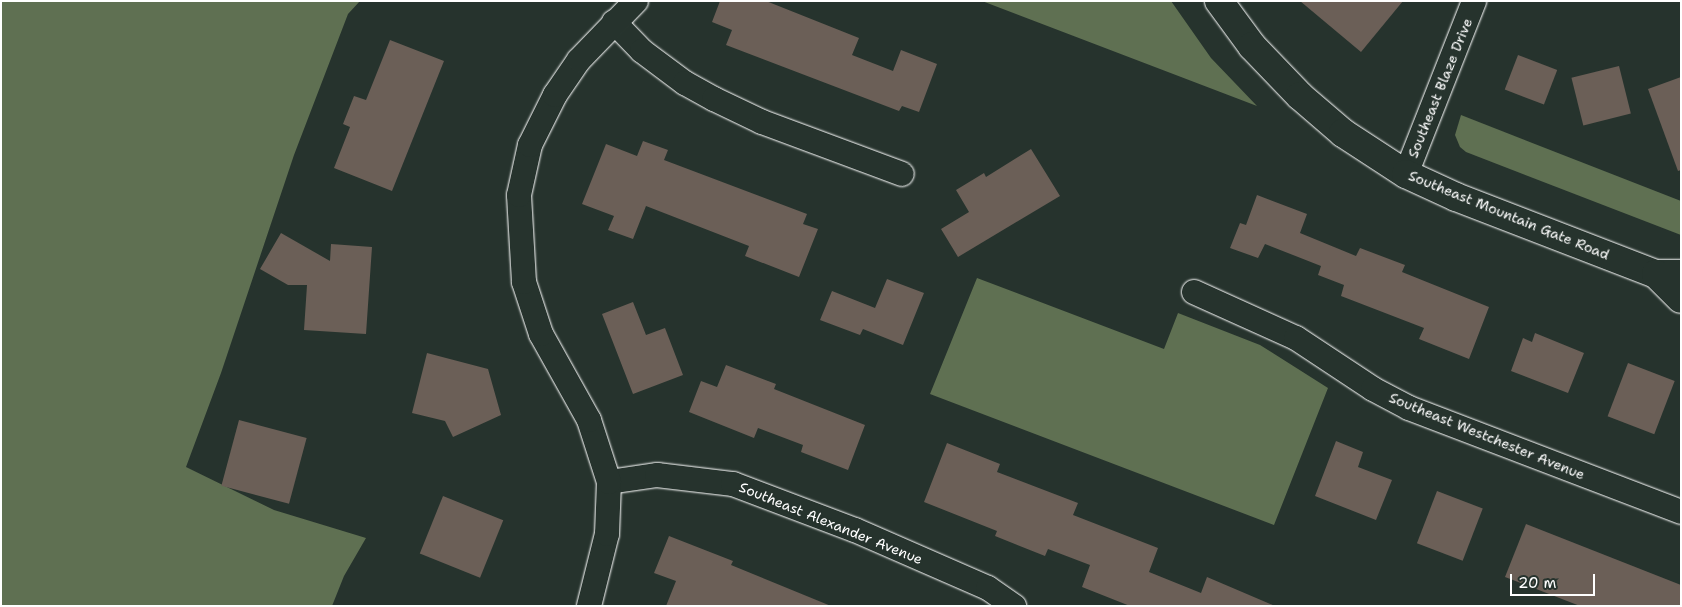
<!DOCTYPE html>
<style>
body{margin:0}
#map{position:relative;width:1682px;height:607px;overflow:hidden;background:#26332d;font-family:"Shantell Sans",sans-serif}
div>[style]{position:absolute}
.green>*{inset:0;background:#5f7052}
.building>*{inset:0;background:#6b5f57;transform-origin:0 0}
.roads{filter:drop-shadow(0 0 1px #fff) drop-shadow(0 0 1px #fff)}
.minor>*{height:24px;margin:-12px;padding:0 12px;transform-origin:12px;border-radius:12px;background:#26332d}
.tertiary>*{height:28px;margin:-14px;padding:0 14px;transform-origin:14px;border-radius:14px;background:#26332d}
span{translate:-50% -50%;white-space:nowrap;text-align:center;line-height:1.15;-webkit-text-stroke:4px #26332d;paint-order:stroke}
.street-label{font-size:14px;color:#fff}
.frame{position:absolute;inset:0;border:2px solid #fff;pointer-events:none}
.scale{position:absolute;left:1510px;top:574px;width:85px;height:22px;box-sizing:border-box;border:2px solid #fff;border-top:0;padding-left:6px;font-size:15px;line-height:18px;white-space:nowrap;color:#fff;-webkit-text-stroke:4px #26332d;paint-order:stroke}
</style>
<div id="map">
<div class="green">
<i style="clip-path:polygon(1px 1px,360px 1px,348px 14px,294px 155px,221px 373px,186px 467px,274px 510px,366px 538px,344px 576px,332px 606px,1px 606px)"></i>
<i style="clip-path:polygon(982px 1px,1171px 1px,1211px 58px,1257px 106px)"></i>
<i style="clip-path:polygon(1461px 115px,1681px 201px,1681px 235px,1466px 152px,1460px 147px,1455px 135px)"></i>
<i style="clip-path:polygon(977px 278px,1164px 349px,1178px 313px,1260px 345px,1328px 388px,1274px 525px,930px 394px)"></i>
</div>
<div class="building">
<i style="clip-path:polygon(720px 1px,766px 1px,859px 38px,852px 55px,893px 71px,901px 50px,937px 64px,919px 112px,902px 106px,899px 111px,726px 45px,732px 30px,712px 22px)"></i>
<i style="clip-path:polygon(1300px 1px,1403px 1px,1361px 52px)"></i>
<i style="clip-path:polygon(390px 40px,444px 61px,392px 191px,334px 168px,350px 127px,343px 124px,354px 96px,366px 100px)"></i>
<i style="left:1518px;top:55px;width:42px;height:37px;rotate:21deg"></i>
<i style="left:1619px;top:66px;width:49px;height:49px;rotate:76deg"></i>
<i style="clip-path:polygon(1681px 77px,1681px 170px,1678px 171px,1648px 89px)"></i>
<i style="clip-path:polygon(643px 141px,668px 150px,664px 160px,807px 214px,803px 224px,818px 229px,799px 277px,745px 256px,749px 246px,646px 206px,633px 239px,608px 230px,614px 216px,582px 204px,606px 144px,637px 156px)"></i>
<i style="clip-path:polygon(1031px 149px,1060px 196px,958px 257px,941px 229px,969px 212px,956px 190px,984px 173px,986px 177px)"></i>
<i style="clip-path:polygon(1257px 195px,1307px 214px,1300px 233px,1356px 256px,1360px 248px,1405px 265px,1402px 272px,1489px 307px,1469px 359px,1419px 339px,1424px 328px,1341px 296px,1344px 285px,1318px 275px,1321px 266px,1265px 244px,1258px 258px,1230px 248px,1240px 223px,1246px 225px)"></i>
<i style="clip-path:polygon(281px 233px,330px 261px,331px 244px,372px 247px,366px 334px,304px 330px,307px 285px,288px 285px,260px 269px)"></i>
<i style="clip-path:polygon(887px 279px,924px 293px,903px 345px,863px 329px,860px 335px,820px 320px,832px 291px,875px 308px)"></i>
<i style="clip-path:polygon(633px 302px,646px 335px,665px 328px,683px 375px,633px 394px,602px 314px)"></i>
<i style="clip-path:polygon(1535px 333px,1584px 353px,1568px 393px,1511px 371px,1523px 338px,1532px 342px)"></i>
<i style="clip-path:polygon(427px 353px,488px 369px,501px 415px,453px 437px,445px 421px,412px 413px)"></i>
<i style="left:1628px;top:363px;width:50px;height:57px;rotate:21deg"></i>
<i style="clip-path:polygon(726px 365px,776px 384px,774px 389px,865px 425px,848px 470px,801px 452px,803px 445px,758px 428px,754px 438px,689px 412px,701px 381px,717px 387px)"></i>
<i style="left:239px;top:420px;width:70px;height:68px;rotate:15deg"></i>
<i style="clip-path:polygon(1336px 441px,1363px 452px,1358px 467px,1392px 480px,1376px 520px,1315px 496px)"></i>
<i style="clip-path:polygon(947px 443px,1000px 464px,997px 472px,1078px 503px,1073px 515px,1158px 548px,1149px 572px,1201px 593px,1207px 577px,1275px 606px,1130px 606px,1082px 587px,1090px 565px,1048px 549px,1045px 556px,995px 536px,997px 531px,924px 502px)"></i>
<i style="left:1437px;top:491px;width:49px;height:56px;rotate:21deg"></i>
<i style="left:443px;top:496px;width:65px;height:62px;rotate:22deg"></i>
<i style="clip-path:polygon(1526px 524px,1681px 585px,1681px 606px,1580px 606px,1505px 577px)"></i>
<i style="clip-path:polygon(669px 536px,733px 561px,731px 565px,831px 606px,666px 606px,676px 581px,654px 573px)"></i>
</div>
<div class="roads">
<div class="minor">
<i style="left:614px;top:22px;width:40px;rotate:46deg"></i>
<i style="left:642px;top:51px;width:54px;rotate:36.7deg"></i>
<i style="left:685px;top:83px;width:33px;rotate:29deg"></i>
<i style="left:714px;top:99px;width:53px;rotate:25.6deg"></i>
<i style="left:762px;top:122px;width:149px;rotate:20.4deg"></i>
<i style="left:1406px;top:174px;width:186px;rotate:-68.5deg"></i>
<i style="left:1194px;top:292px;width:112px;rotate:24.3deg"></i>
<i style="left:1296px;top:338px;width:92px;rotate:33.5deg"></i>
<i style="left:1373px;top:389px;width:41px;rotate:27.8deg"></i>
<i style="left:1409px;top:408px;width:291px;rotate:20.9deg"></i>
<i style="left:609px;top:482px;width:49px;rotate:-8.3deg"></i>
<i style="left:657px;top:475px;width:77px;rotate:6.8deg"></i>
<i style="left:733px;top:484px;width:130px;rotate:20.7deg"></i>
<i style="left:855px;top:530px;width:145px;rotate:23.6deg"></i>
<i style="left:988px;top:588px;width:32px;rotate:35deg"></i>
<i style="left:589px;top:606px;width:74px;rotate:-76deg"></i>
<i style="left:607px;top:534px;width:52px;rotate:-87.8deg"></i>
<i style="left:609px;top:482px;width:65px;rotate:-107.9deg"></i>
<i style="left:589px;top:420px;width:98px;rotate:-119.2deg"></i>
<i style="left:541px;top:334px;width:55px;rotate:-108.1deg"></i>
<i style="left:524px;top:282px;width:87px;rotate:-93.3deg"></i>
<i style="left:519px;top:195px;width:51px;rotate:-77.6deg"></i>
<i style="left:530px;top:145px;width:56px;rotate:-63.4deg"></i>
<i style="left:555px;top:95px;width:42px;rotate:-55.6deg"></i>
<i style="left:579px;top:60px;width:82px;rotate:-46deg"></i>
</div>
<div class="tertiary">
<i style="left:1219px;top:1px;width:56px;rotate:53.7deg"></i>
<i style="left:1252px;top:46px;width:69px;rotate:46.2deg"></i>
<i style="left:1300px;top:96px;width:57px;rotate:40.7deg"></i>
<i style="left:1343px;top:133px;width:75px;rotate:33.1deg"></i>
<i style="left:1406px;top:174px;width:55px;rotate:24.7deg"></i>
<i style="left:1456px;top:197px;width:214px;rotate:21.1deg"></i>
<i style="left:1656px;top:274px;width:25px"></i>
<i style="left:1656px;top:274px;width:35px;rotate:45deg"></i>
</div>
</div>
<div class="street-label">
<span style="left:1440px;top:88px;rotate:-68deg">Southeast Blaze Drive</span>
<span style="left:1509px;top:215px;rotate:22deg">Southeast Mountain Gate Road</span>
<span style="left:1487px;top:436px;rotate:22deg">Southeast Westchester Avenue</span>
<span style="left:831px;top:523px;rotate:22deg">Southeast Alexander Avenue</span>
</div>
<div class="frame"></div>
<div class="scale">20 m</div>
</div>
